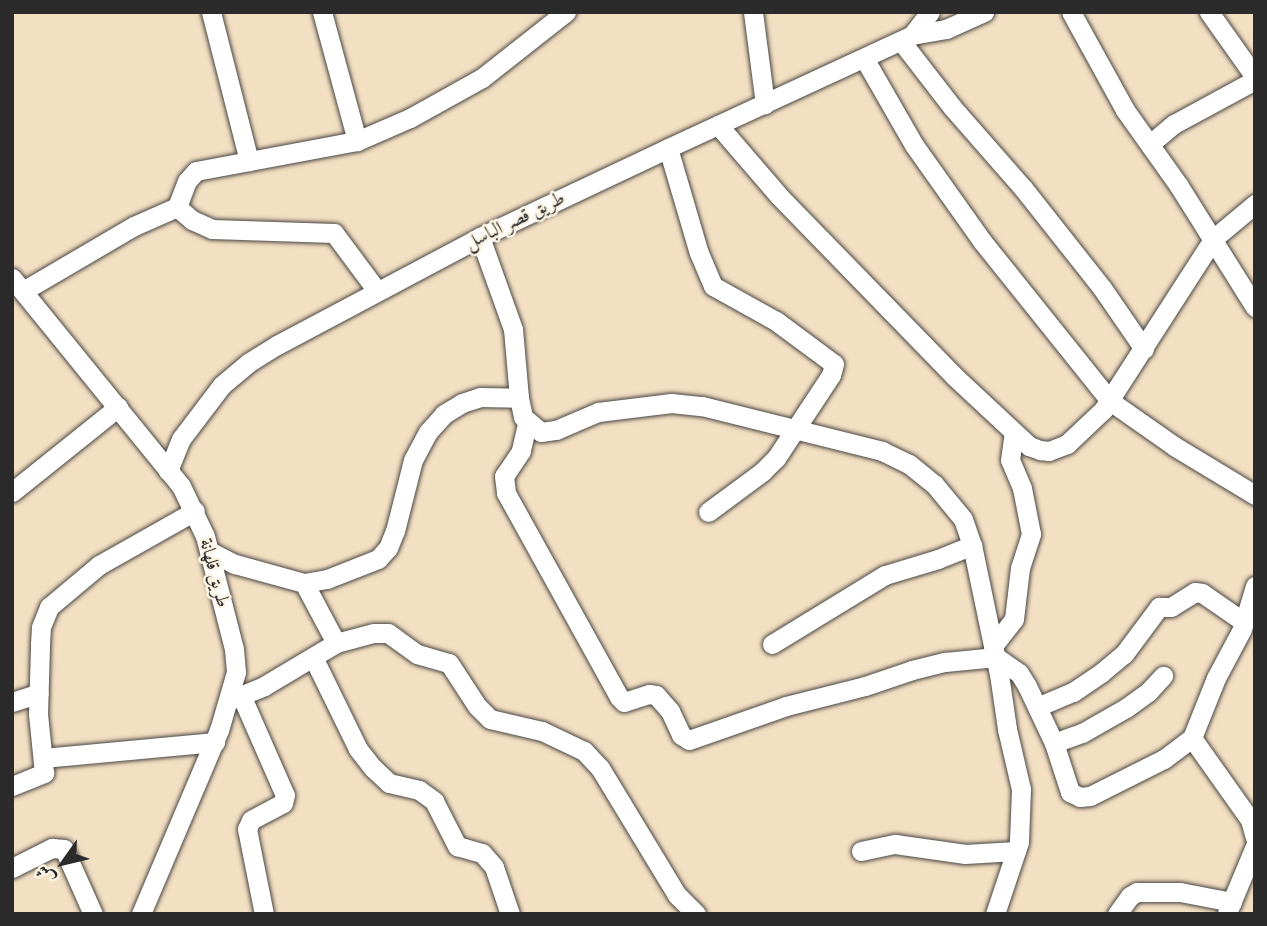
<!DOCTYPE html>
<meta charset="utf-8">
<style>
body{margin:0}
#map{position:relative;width:1267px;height:926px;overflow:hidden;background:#f3dfc2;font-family:"IM FELL French Canon",Amiri,serif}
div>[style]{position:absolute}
.roads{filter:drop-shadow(0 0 2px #494642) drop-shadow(0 0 2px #494642)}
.street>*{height:19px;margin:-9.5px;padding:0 9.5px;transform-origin:9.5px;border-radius:9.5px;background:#fff}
span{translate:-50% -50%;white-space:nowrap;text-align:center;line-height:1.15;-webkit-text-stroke:5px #fcf5e5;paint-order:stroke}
.street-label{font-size:19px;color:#2b2b2b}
.frame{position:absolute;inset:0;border:14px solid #2b2b2b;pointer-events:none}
.north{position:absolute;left:28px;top:828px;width:70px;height:70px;-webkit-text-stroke:5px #fcf5e5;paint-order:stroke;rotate:236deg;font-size:19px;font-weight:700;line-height:28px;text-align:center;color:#2b2b2b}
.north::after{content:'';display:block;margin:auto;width:24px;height:32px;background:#2b2b2b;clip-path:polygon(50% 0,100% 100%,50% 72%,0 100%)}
</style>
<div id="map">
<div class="roads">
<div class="street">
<i style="left:211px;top:12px;width:154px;rotate:75.7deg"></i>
<i style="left:322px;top:12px;width:134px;rotate:74.8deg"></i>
<i style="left:753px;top:12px;width:93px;rotate:82.6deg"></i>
<i style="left:1071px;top:12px;width:112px;rotate:61.1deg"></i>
<i style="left:1125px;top:110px;width:93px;rotate:54.6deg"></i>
<i style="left:1179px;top:186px;width:143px;rotate:57.9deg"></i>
<i style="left:1209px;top:12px;width:80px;rotate:54.7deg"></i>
<i style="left:912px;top:35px;width:29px;rotate:-52deg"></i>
<i style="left:901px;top:41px;width:83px;rotate:52.3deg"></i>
<i style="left:952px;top:107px;width:108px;rotate:48.8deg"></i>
<i style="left:1023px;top:188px;width:127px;rotate:51.7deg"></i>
<i style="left:1102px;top:288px;width:74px;rotate:55.5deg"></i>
<i style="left:864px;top:58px;width:100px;rotate:60.1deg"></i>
<i style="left:914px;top:145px;width:118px;rotate:54.7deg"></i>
<i style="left:982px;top:241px;width:205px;rotate:51.3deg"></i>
<i style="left:1110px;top:401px;width:78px;rotate:35.1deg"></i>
<i style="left:1174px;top:446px;width:95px;rotate:31.2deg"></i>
<i style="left:718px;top:125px;width:94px;rotate:49.3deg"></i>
<i style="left:779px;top:196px;width:251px;rotate:45.8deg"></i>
<i style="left:954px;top:376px;width:103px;rotate:43deg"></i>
<i style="left:1029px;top:446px;width:12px;rotate:20deg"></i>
<i style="left:1040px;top:450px;width:9px;rotate:6deg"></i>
<i style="left:1049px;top:451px;width:19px;rotate:-21deg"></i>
<i style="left:1067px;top:444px;width:50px;rotate:-43.4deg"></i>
<i style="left:1103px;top:410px;width:203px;rotate:-57.2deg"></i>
<i style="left:1213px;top:239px;width:55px;rotate:-39.8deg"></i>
<i style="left:1150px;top:144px;width:31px;rotate:-40deg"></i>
<i style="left:1174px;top:124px;width:92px;rotate:-28.5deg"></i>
<i style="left:668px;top:148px;width:109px;rotate:73.6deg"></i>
<i style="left:699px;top:253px;width:36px;rotate:67deg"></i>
<i style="left:713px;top:286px;width:72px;rotate:29.1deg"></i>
<i style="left:776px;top:321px;width:72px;rotate:36.6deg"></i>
<i style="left:834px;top:364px;width:11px;rotate:105deg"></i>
<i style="left:831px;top:375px;width:100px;rotate:123.5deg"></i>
<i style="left:776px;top:458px;width:20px;rotate:135deg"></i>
<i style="left:762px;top:472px;width:67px;rotate:143.5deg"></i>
<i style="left:177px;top:207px;width:20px;rotate:41deg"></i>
<i style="left:192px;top:220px;width:22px;rotate:24deg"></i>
<i style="left:212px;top:229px;width:122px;rotate:1.9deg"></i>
<i style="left:334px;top:233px;width:72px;rotate:53.4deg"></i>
<i style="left:480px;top:237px;width:98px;rotate:70.3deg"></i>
<i style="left:513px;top:329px;width:69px;rotate:85deg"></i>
<i style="left:12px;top:278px;width:268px;rotate:50.9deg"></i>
<i style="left:181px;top:486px;width:55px;rotate:64.4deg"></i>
<i style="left:205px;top:536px;width:117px;rotate:75.6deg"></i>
<i style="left:234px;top:649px;width:23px;rotate:85deg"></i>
<i style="left:236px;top:672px;width:60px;rotate:106.3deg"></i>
<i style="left:219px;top:730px;width:200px;rotate:113deg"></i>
<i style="left:23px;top:291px;width:129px;rotate:-30.4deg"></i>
<i style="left:134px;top:226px;width:47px;rotate:-23.8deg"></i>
<i style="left:177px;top:207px;width:28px;rotate:-69deg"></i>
<i style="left:187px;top:181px;width:13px;rotate:-48deg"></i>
<i style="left:196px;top:171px;width:164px;rotate:-10.6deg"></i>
<i style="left:357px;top:141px;width:58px;rotate:-23.5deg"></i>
<i style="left:410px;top:118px;width:82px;rotate:-29.1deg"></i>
<i style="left:482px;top:78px;width:107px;rotate:-38.2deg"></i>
<i style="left:527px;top:424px;width:28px;rotate:103deg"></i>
<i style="left:521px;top:451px;width:30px;rotate:124deg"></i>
<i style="left:504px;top:476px;width:17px;rotate:83deg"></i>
<i style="left:506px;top:493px;width:233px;rotate:61deg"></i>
<i style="left:619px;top:697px;width:7px;rotate:45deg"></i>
<i style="left:624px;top:702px;width:26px;rotate:-18deg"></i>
<i style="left:649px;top:694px;width:7px;rotate:8deg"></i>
<i style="left:656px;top:695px;width:21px;rotate:49deg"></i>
<i style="left:670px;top:711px;width:26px;rotate:65deg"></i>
<i style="left:681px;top:735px;width:9px;rotate:32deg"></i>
<i style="left:689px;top:740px;width:103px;rotate:-19.3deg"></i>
<i style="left:786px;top:706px;width:81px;rotate:-14.2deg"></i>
<i style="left:865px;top:686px;width:50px;rotate:-18.8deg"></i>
<i style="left:912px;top:670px;width:34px;rotate:-14deg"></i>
<i style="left:945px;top:662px;width:51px;rotate:-5.6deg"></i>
<i style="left:996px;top:657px;width:28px;rotate:35deg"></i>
<i style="left:1019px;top:673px;width:15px;rotate:58deg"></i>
<i style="left:1027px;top:686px;width:63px;rotate:64.7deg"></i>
<i style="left:1054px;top:743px;width:52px;rotate:71.9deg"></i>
<i style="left:1070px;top:792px;width:11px;rotate:27deg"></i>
<i style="left:1080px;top:797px;width:10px;rotate:-6deg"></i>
<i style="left:1090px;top:796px;width:83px;rotate:-26.6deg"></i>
<i style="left:1164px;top:759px;width:35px;rotate:-37deg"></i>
<i style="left:1192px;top:738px;width:65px;rotate:-68.2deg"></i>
<i style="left:1216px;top:678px;width:55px;rotate:-62deg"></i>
<i style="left:1242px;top:629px;width:45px;rotate:-73.2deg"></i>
<i style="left:168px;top:471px;width:35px;rotate:-68deg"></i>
<i style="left:181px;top:439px;width:68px;rotate:-52.8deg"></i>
<i style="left:222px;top:385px;width:34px;rotate:-40deg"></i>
<i style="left:248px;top:363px;width:34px;rotate:-32deg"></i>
<i style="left:277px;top:345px;width:230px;rotate:-28deg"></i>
<i style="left:480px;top:237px;width:208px;rotate:-25.3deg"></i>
<i style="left:668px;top:148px;width:269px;rotate:-24.8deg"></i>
<i style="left:912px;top:35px;width:35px;rotate:-10deg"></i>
<i style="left:946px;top:29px;width:42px;rotate:-24.1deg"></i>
<i style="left:12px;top:492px;width:136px;rotate:-38.7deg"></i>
<i style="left:209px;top:551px;width:29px;rotate:27deg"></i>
<i style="left:235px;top:564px;width:72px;rotate:15.4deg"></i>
<i style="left:304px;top:583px;width:23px;rotate:-10deg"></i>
<i style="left:327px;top:579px;width:55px;rotate:-21.4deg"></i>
<i style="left:378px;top:559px;width:15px;rotate:-48deg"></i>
<i style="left:388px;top:548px;width:18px;rotate:-68deg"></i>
<i style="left:395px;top:531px;width:73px;rotate:-75.8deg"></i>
<i style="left:413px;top:460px;width:32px;rotate:-62deg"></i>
<i style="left:428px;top:432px;width:24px;rotate:-48deg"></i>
<i style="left:444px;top:414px;width:21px;rotate:-31deg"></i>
<i style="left:462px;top:403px;width:19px;rotate:-18deg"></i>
<i style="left:480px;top:397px;width:39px;rotate:1deg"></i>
<i style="left:519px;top:398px;width:19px;rotate:78deg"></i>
<i style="left:523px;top:417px;width:23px;rotate:40deg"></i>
<i style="left:541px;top:432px;width:15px;rotate:-8deg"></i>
<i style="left:556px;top:430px;width:46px;rotate:-23.2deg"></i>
<i style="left:598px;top:412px;width:74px;rotate:-7deg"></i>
<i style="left:671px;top:403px;width:31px;rotate:6deg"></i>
<i style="left:702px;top:406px;width:186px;rotate:14deg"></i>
<i style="left:882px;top:451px;width:30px;rotate:26deg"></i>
<i style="left:909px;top:464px;width:32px;rotate:39deg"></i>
<i style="left:934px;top:484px;width:45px;rotate:50.4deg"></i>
<i style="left:963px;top:519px;width:28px;rotate:71deg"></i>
<i style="left:972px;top:545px;width:132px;rotate:78.2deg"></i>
<i style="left:999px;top:674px;width:56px;rotate:81.7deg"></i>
<i style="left:1007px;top:729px;width:62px;rotate:76.9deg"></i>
<i style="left:1021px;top:789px;width:53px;rotate:92.2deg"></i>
<i style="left:1019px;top:842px;width:76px;rotate:108.4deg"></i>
<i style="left:304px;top:583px;width:68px;rotate:61.9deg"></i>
<i style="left:772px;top:644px;width:132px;rotate:-31.4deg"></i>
<i style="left:885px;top:575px;width:55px;rotate:-16.8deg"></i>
<i style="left:938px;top:559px;width:37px;rotate:-22deg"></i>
<i style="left:993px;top:646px;width:34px;rotate:-52deg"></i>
<i style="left:1014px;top:619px;width:51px;rotate:-83.3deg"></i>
<i style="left:1020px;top:568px;width:36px;rotate:-72deg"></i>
<i style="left:1031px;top:534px;width:47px;rotate:-101.1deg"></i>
<i style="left:1022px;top:488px;width:30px;rotate:-113deg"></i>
<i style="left:1010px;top:460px;width:27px;rotate:-82deg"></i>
<i style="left:313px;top:657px;width:102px;rotate:63.9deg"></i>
<i style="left:358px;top:749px;width:24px;rotate:52deg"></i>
<i style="left:373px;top:768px;width:22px;rotate:43deg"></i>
<i style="left:389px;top:783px;width:31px;rotate:13deg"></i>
<i style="left:419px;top:790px;width:19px;rotate:36deg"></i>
<i style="left:434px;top:801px;width:51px;rotate:62.9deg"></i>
<i style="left:457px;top:846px;width:26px;rotate:16deg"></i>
<i style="left:482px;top:853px;width:18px;rotate:49deg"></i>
<i style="left:494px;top:867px;width:50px;rotate:71.2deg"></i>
<i style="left:241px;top:695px;width:109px;rotate:66.3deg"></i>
<i style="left:285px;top:795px;width:8px;rotate:104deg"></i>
<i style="left:283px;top:803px;width:36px;rotate:152deg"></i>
<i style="left:251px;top:820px;width:10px;rotate:114deg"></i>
<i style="left:247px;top:829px;width:87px;rotate:78.7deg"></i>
<i style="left:230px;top:700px;width:37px;rotate:-22deg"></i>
<i style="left:264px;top:686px;width:84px;rotate:-30.8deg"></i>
<i style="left:336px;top:643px;width:39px;rotate:-15deg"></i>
<i style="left:374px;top:633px;width:14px"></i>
<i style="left:388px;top:633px;width:36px;rotate:36deg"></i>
<i style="left:417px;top:654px;width:33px;rotate:16deg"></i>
<i style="left:449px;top:663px;width:51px;rotate:56.9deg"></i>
<i style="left:477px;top:706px;width:18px;rotate:45deg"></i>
<i style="left:490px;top:719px;width:53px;rotate:13deg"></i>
<i style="left:542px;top:731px;width:47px;rotate:25.5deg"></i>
<i style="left:584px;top:751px;width:23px;rotate:47deg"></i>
<i style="left:600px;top:768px;width:149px;rotate:58.8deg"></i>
<i style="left:677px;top:895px;width:27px;rotate:45deg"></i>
<i style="left:12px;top:702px;width:28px;rotate:-18deg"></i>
<i style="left:1037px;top:707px;width:39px;rotate:-23deg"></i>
<i style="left:1073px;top:692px;width:34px;rotate:-34deg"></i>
<i style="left:1101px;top:673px;width:30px;rotate:-40deg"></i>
<i style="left:1124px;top:654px;width:59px;rotate:-53.3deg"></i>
<i style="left:1159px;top:607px;width:12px"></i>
<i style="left:1171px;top:607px;width:28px;rotate:-32deg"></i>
<i style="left:1195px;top:592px;width:7px;rotate:8deg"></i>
<i style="left:1202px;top:593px;width:51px;rotate:34.6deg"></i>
<i style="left:1192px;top:738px;width:100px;rotate:54.7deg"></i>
<i style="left:1250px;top:820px;width:18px;rotate:74deg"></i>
<i style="left:1054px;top:743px;width:30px;rotate:-20deg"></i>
<i style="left:1082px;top:733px;width:51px;rotate:-29.6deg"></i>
<i style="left:1126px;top:708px;width:29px;rotate:-36deg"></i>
<i style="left:1149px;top:691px;width:21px;rotate:-47deg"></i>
<i style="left:43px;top:758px;width:173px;rotate:-5.3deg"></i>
<i style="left:12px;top:786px;width:35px;rotate:-22deg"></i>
<i style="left:44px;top:773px;width:59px;rotate:-95.8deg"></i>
<i style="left:38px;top:714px;width:69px;rotate:-88.3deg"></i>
<i style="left:40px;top:645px;width:18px;rotate:-87deg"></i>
<i style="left:41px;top:627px;width:22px;rotate:-68deg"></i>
<i style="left:49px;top:607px;width:65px;rotate:-40deg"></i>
<i style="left:99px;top:565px;width:110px;rotate:-29.4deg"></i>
<i style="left:861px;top:851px;width:35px;rotate:-12deg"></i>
<i style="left:895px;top:844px;width:71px;rotate:8.1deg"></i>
<i style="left:965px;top:854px;width:51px;rotate:-3.4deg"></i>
<i style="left:12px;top:868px;width:45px;rotate:-26.6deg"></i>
<i style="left:52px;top:848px;width:12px;rotate:5deg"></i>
<i style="left:64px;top:849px;width:71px;rotate:66deg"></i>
<i style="left:1227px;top:913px;width:73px;rotate:-67.3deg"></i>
<i style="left:1117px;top:914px;width:22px;rotate:-54deg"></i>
<i style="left:1130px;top:896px;width:8px;rotate:-30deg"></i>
<i style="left:1137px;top:892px;width:43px"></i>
<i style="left:1180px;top:892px;width:53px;rotate:10.9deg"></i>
</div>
</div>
<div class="street-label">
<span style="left:515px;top:221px;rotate:-26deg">طريق قصر الباسل</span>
<span style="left:214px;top:573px;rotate:75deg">طريق قلهانة</span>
</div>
<div class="frame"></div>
<div class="north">ش</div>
</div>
